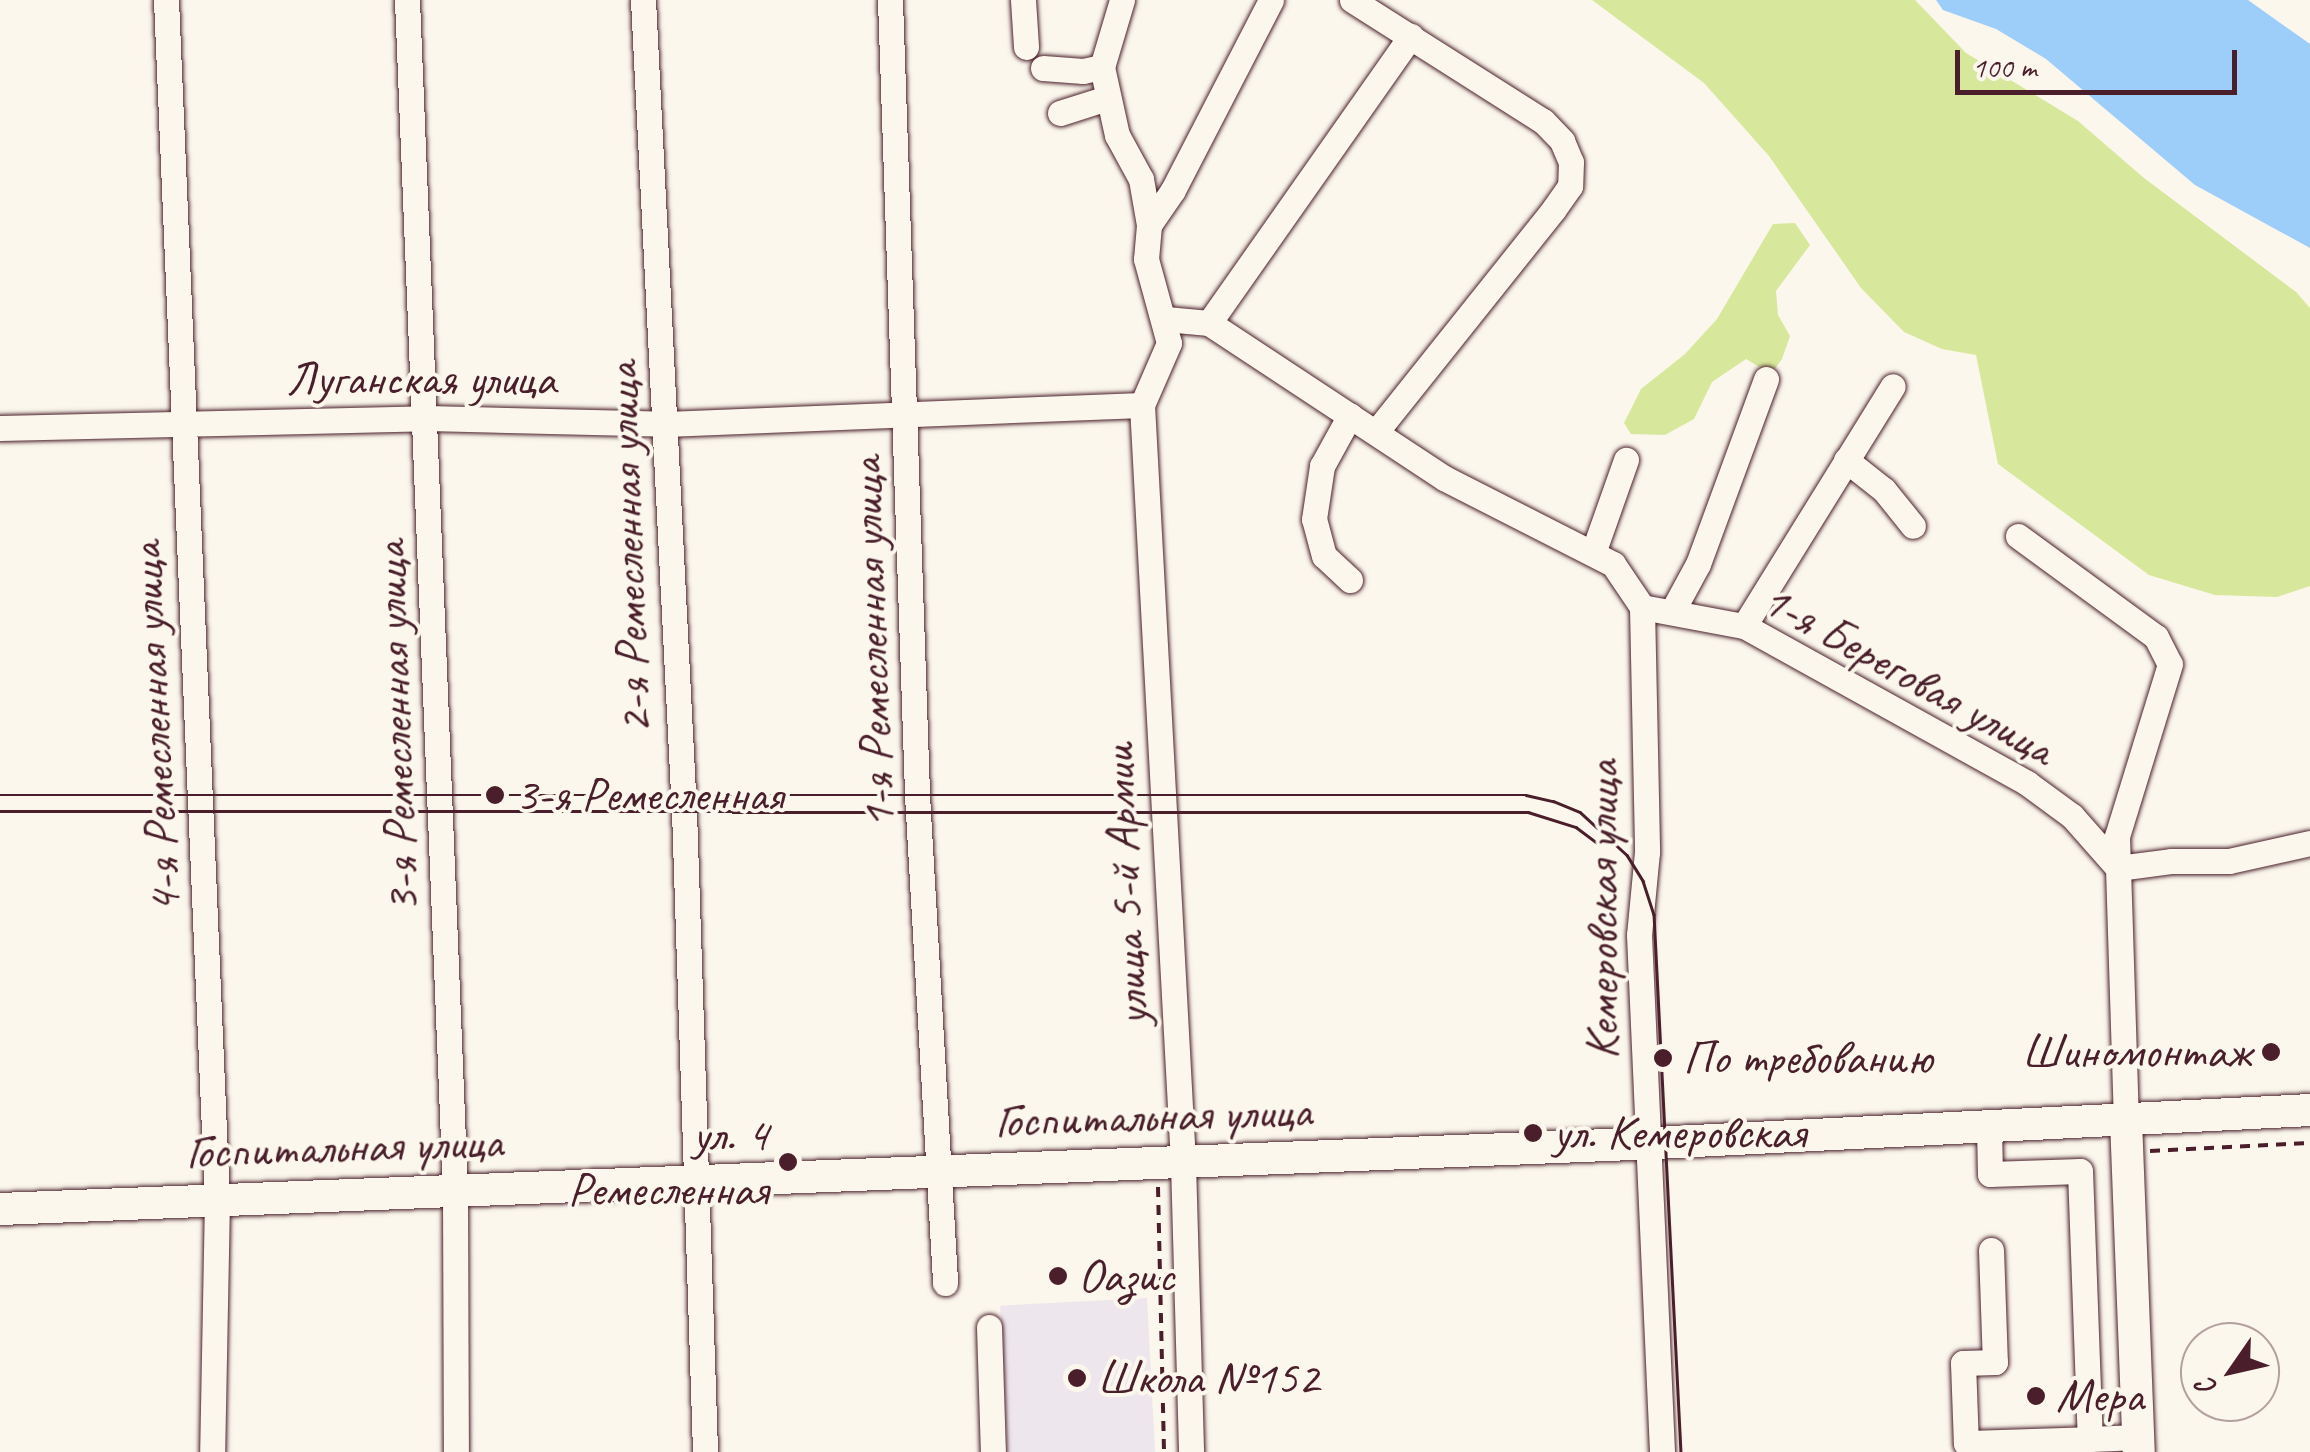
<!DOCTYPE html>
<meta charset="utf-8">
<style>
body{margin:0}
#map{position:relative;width:2310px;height:1452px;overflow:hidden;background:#fbf7ec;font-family:Caveat,sans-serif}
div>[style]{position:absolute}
.built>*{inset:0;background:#eee6ed;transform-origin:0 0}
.green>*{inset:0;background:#d7e89c}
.water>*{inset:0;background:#9dcdf9}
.path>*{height:4px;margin-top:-2px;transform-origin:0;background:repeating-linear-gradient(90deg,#4a1f2b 0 10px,transparent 0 18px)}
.roads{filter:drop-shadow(0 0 2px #4a1f2b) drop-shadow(0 0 2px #4a1f2b)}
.minor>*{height:25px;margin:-12.5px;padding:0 12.5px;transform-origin:12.5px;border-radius:12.5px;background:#fbf7ec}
.major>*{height:32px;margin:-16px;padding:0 16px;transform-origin:16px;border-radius:16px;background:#fbf7ec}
.tram>*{height:2.5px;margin:-1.25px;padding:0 1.25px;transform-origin:1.25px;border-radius:1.25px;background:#4a1f2b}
.dots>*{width:28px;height:28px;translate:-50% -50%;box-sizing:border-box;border:5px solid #fbf7ec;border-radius:50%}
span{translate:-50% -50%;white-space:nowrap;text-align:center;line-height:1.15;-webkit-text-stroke:8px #fbf7ec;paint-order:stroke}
.street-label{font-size:48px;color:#4a1f2b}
.poi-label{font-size:48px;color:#4a1f2b}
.left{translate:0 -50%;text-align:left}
.right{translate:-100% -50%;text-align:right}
.north{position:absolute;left:2180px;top:1322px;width:100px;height:100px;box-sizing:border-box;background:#fbf7ec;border:2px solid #b4a19f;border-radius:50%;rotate:236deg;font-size:28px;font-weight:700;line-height:40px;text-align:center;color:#4a1f2b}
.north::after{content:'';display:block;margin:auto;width:35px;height:45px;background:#4a1f2b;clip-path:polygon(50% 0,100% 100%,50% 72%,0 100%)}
.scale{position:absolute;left:1955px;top:50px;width:282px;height:45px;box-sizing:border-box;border:5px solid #4a1f2b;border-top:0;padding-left:12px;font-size:30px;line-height:35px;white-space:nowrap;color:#4a1f2b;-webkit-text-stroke:8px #fbf7ec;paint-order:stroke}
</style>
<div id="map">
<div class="built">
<i style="left:1147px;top:1298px;width:154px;height:147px;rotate:87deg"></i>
</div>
<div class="green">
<i style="clip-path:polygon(1592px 0,1915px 0,1966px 53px,2078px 121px,2144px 178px,2296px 292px,2310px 308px,2310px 586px,2277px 597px,2215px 595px,2149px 575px,1998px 464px,1976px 355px,1942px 349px,1904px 332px,1861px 288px,1769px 156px,1704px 83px)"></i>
<i style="clip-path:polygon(1795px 223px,1810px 245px,1776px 291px,1778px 315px,1790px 336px,1782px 359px,1771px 374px,1746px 359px,1712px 382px,1694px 419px,1665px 435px,1631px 434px,1624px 423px,1641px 389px,1685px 354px,1717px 319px,1773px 224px)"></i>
</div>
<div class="water">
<i style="clip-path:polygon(1936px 0,2248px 0,2310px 44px,2310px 248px,2195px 185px,2046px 59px,1996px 29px,1943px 10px)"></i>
</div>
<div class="path">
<i style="left:2150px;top:1151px;width:160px;rotate:-2.9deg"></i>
<i style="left:1158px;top:1187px;width:265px;rotate:88.7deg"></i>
</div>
<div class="roads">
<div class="minor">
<i style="left:166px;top:0;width:1201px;rotate:87.57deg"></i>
<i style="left:217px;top:1200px;width:252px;rotate:91.1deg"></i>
<i style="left:407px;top:0;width:1191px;rotate:87.69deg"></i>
<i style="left:455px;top:1190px;width:262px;rotate:89.8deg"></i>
<i style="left:643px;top:0;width:812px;rotate:87.11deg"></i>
<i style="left:684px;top:811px;width:641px;rotate:88.12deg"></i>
<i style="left:890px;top:0;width:795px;rotate:88.05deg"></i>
<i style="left:917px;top:795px;width:489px;rotate:86.7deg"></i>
<i style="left:1023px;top:0;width:47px;rotate:86.3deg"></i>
<i style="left:1122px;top:0;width:70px;rotate:106.6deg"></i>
<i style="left:1102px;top:67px;width:70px;rotate:77.6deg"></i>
<i style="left:1117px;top:135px;width:50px;rotate:61.4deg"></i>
<i style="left:1141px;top:179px;width:47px;rotate:80.1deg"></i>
<i style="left:1149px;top:225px;width:34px;rotate:95deg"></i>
<i style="left:1146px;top:259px;width:87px;rotate:74.7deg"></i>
<i style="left:1169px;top:343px;width:68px;rotate:113.5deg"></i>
<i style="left:1142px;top:405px;width:759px;rotate:86.9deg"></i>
<i style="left:1183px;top:1163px;width:289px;rotate:88.4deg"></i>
<i style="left:1352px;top:0;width:226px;rotate:32.4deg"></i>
<i style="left:1543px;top:121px;width:28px;rotate:46deg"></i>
<i style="left:1562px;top:141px;width:23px;rotate:67deg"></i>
<i style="left:1571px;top:162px;width:24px;rotate:92deg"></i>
<i style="left:1570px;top:186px;width:28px;rotate:125deg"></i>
<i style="left:1554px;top:209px;width:285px;rotate:128.6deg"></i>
<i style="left:1043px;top:68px;width:40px;rotate:4.3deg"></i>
<i style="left:1083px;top:71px;width:19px;rotate:-12deg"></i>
<i style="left:1060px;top:113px;width:49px;rotate:-17.7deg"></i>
<i style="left:1149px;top:225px;width:42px;rotate:-55.6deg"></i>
<i style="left:1173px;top:190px;width:214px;rotate:-62.7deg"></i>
<i style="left:1166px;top:319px;width:43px;rotate:5.3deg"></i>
<i style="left:1209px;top:323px;width:282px;rotate:33.4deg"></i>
<i style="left:1444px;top:478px;width:190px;rotate:27deg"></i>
<i style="left:1613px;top:564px;width:52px;rotate:56deg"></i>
<i style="left:1642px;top:607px;width:104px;rotate:10.6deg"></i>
<i style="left:1744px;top:626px;width:324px;rotate:29deg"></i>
<i style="left:2027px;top:783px;width:56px;rotate:36.3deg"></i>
<i style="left:2072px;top:816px;width:69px;rotate:48.5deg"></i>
<i style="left:2118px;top:868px;width:53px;rotate:-7.5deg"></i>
<i style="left:2171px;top:861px;width:58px"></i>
<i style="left:2229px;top:861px;width:83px;rotate:-12.5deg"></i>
<i style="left:1209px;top:323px;width:351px;rotate:-54.9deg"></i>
<i style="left:0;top:428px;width:427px;rotate:-1.3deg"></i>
<i style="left:427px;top:418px;width:239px;rotate:1.4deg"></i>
<i style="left:666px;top:424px;width:476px;rotate:-2.3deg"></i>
<i style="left:1846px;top:460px;width:48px;rotate:38.3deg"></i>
<i style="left:1884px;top:490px;width:46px;rotate:51.1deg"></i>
<i style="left:2018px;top:536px;width:171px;rotate:36.2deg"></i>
<i style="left:2156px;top:637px;width:30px;rotate:63deg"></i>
<i style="left:2170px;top:664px;width:180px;rotate:107.1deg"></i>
<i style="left:2117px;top:836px;width:284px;rotate:88.2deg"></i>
<i style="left:1593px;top:553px;width:99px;rotate:-70.5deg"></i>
<i style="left:1350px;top:580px;width:35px;rotate:-137deg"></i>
<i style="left:1324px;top:556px;width:38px;rotate:-105deg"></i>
<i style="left:1314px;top:519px;width:54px;rotate:-81.4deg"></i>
<i style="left:1322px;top:466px;width:58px;rotate:-61.2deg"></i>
<i style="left:1642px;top:607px;width:245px;rotate:88.8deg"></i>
<i style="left:1647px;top:852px;width:83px;rotate:95.5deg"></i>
<i style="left:1639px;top:935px;width:518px;rotate:87.45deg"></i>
<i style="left:1673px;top:610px;width:52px;rotate:-61.5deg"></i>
<i style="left:1698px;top:564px;width:197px;rotate:-69.8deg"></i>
<i style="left:1744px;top:626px;width:282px;rotate:-58.2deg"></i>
<i style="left:1989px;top:1127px;width:47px;rotate:88.8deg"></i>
<i style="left:1990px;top:1174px;width:90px;rotate:-1.9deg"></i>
<i style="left:2080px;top:1171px;width:268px;rotate:87.9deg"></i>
<i style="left:2090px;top:1439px;width:48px;rotate:-2.4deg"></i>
<i style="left:1991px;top:1250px;width:112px;rotate:88deg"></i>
<i style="left:1995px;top:1362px;width:32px;rotate:178deg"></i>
<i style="left:1963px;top:1363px;width:80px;rotate:87.9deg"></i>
<i style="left:1966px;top:1443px;width:124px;rotate:-1.8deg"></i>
<i style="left:989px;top:1327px;width:125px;rotate:88.2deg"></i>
</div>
<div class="major">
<i style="left:2126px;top:1120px;width:332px;rotate:87.8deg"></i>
<i style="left:0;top:1209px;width:1656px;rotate:-2.28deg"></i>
<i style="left:1655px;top:1143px;width:656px;rotate:-2.88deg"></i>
</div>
</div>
<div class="tram">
<i style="left:0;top:795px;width:1526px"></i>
<i style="left:1526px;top:795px;width:28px;rotate:13deg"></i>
<i style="left:1553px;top:801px;width:29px;rotate:22deg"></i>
<i style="left:1580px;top:812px;width:64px;rotate:42.5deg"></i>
<i style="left:1627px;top:855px;width:31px;rotate:58deg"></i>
<i style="left:1643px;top:881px;width:35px;rotate:72deg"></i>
<i style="left:1654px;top:914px;width:539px;rotate:87.13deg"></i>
<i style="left:0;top:811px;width:1528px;rotate:0.04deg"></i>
<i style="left:1528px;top:812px;width:50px;rotate:17.4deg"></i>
<i style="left:1576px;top:827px;width:26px;rotate:37deg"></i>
</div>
<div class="dots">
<i style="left:495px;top:795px;background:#4a1f2b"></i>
<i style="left:2271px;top:1052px;background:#4a1f2b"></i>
<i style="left:1663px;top:1058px;background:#4a1f2b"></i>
<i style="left:1533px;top:1133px;background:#4a1f2b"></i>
<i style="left:788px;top:1162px;background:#4a1f2b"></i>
<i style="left:1058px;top:1276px;background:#4a1f2b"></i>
<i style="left:1077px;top:1378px;background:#4a1f2b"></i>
<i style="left:2036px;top:1396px;background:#4a1f2b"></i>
</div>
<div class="street-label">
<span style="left:421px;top:379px">Луганская улица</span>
<span style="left:628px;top:548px;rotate:-92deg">2-я Ремесленная улица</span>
<span style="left:872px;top:643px;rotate:-92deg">1-я Ремесленная улица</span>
<span style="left:1908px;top:674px;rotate:29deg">1-я Береговая улица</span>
<span style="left:396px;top:727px;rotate:-92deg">3-я Ремесленная улица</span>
<span style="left:155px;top:728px;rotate:-93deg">4-я Ремесленная улица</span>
<span style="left:1125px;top:885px;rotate:-93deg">улица 5-й Армии</span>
<span style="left:1602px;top:910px;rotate:-90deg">Кемеровская улица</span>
<span style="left:1153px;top:1116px;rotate:-2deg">Госпитальная улица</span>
<span style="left:344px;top:1147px;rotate:-2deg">Госпитальная улица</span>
</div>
<div class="poi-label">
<span class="left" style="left:515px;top:795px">3-я Ремесленная</span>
<span class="right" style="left:2251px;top:1052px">Шиномонтаж</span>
<span class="left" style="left:1683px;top:1058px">По требованию</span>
<span class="left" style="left:1553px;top:1133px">ул. Кемеровская</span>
<span class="right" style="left:768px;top:1162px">ул. 4<br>Ремесленная</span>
<span class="left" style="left:1078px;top:1276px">Оазис</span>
<span class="left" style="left:1097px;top:1378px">Школа №152</span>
<span class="left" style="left:2056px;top:1396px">Мера</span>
</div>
<div class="north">С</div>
<div class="scale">100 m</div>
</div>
